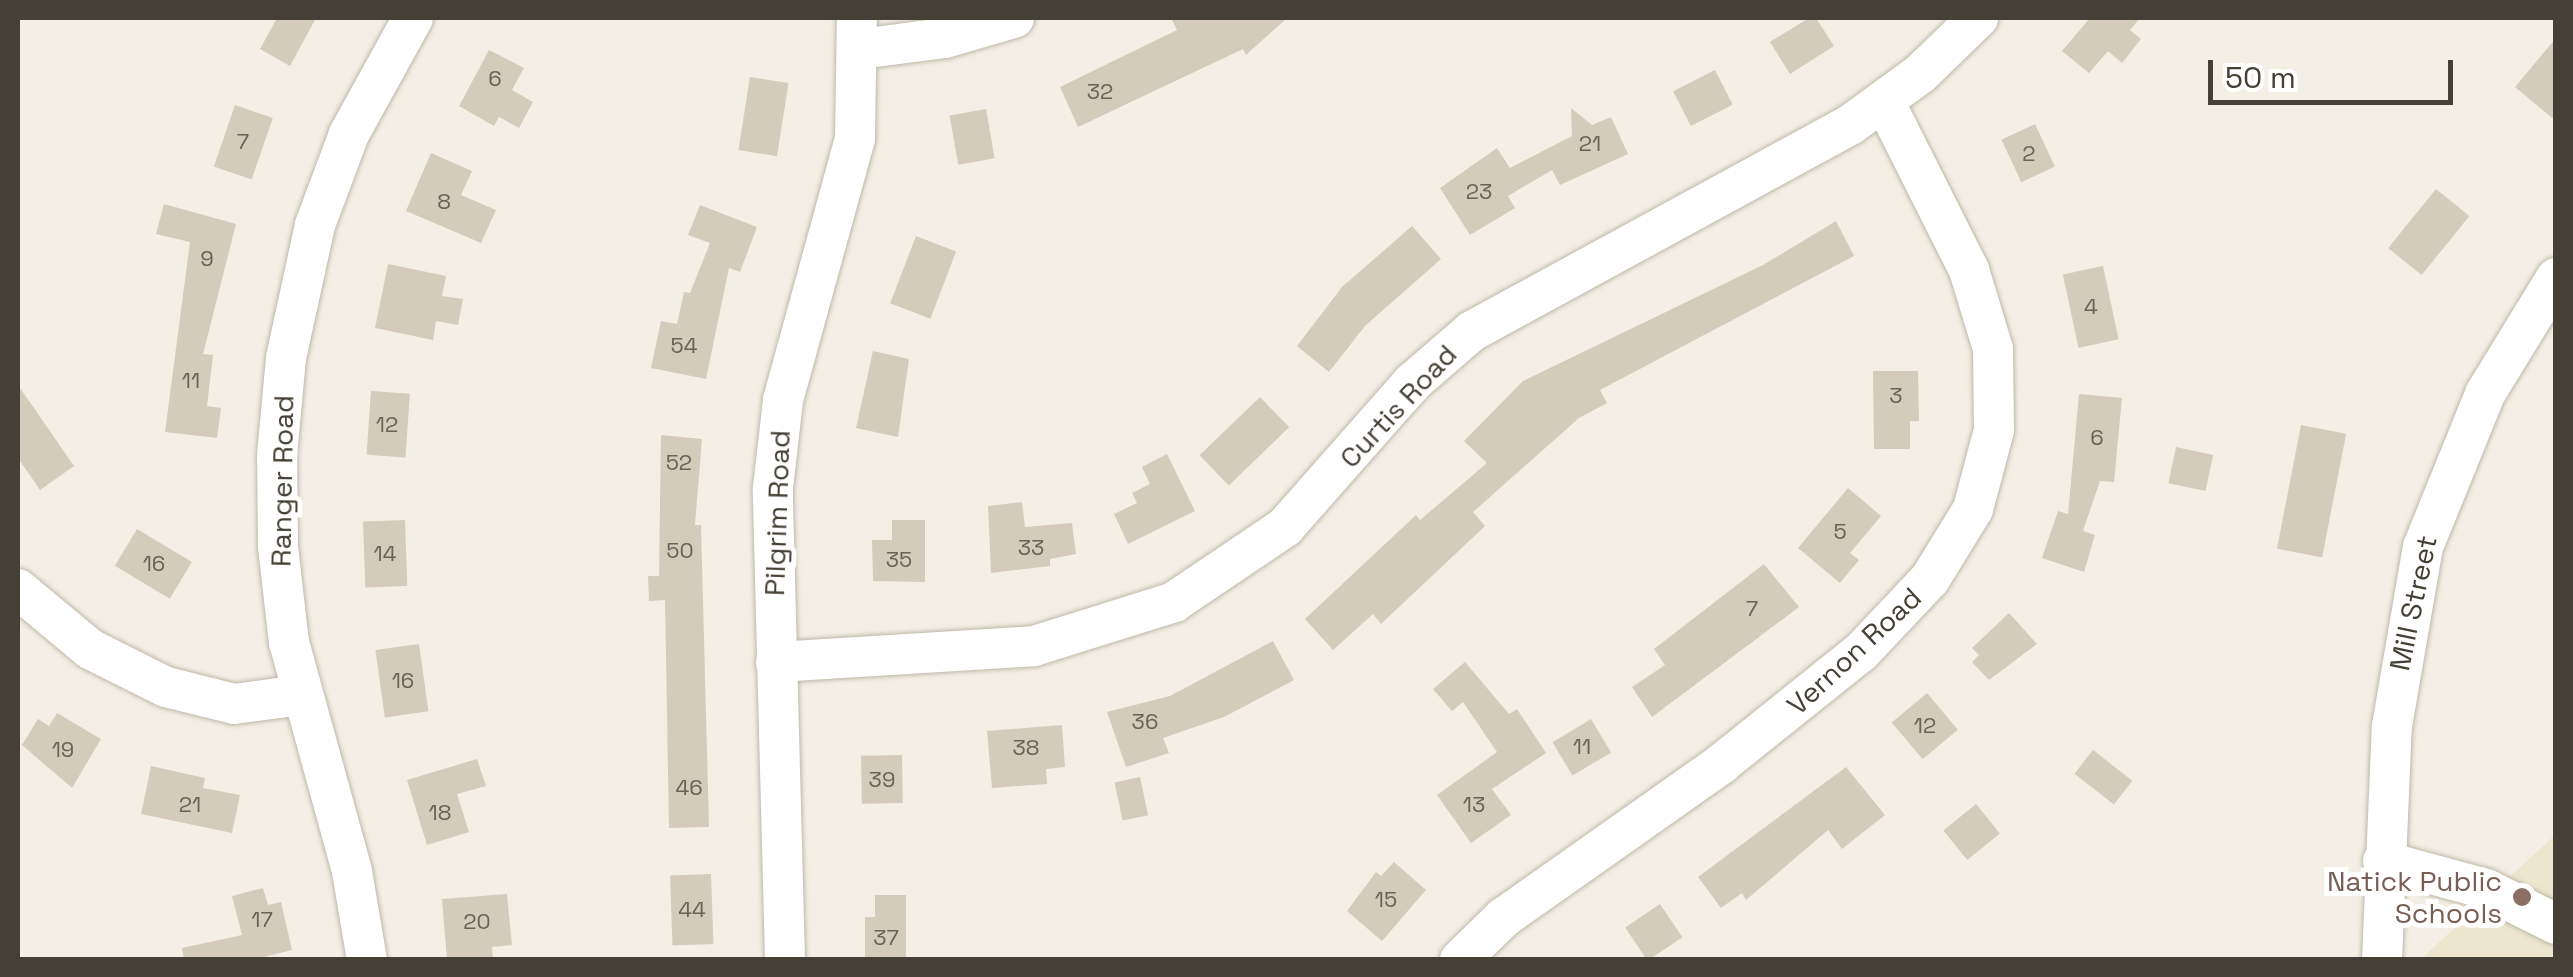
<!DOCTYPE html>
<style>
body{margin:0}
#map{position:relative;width:2573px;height:977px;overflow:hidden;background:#f3efe5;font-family:"Space Grotesk",sans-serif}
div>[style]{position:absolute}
.education>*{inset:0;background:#ece6cf}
.building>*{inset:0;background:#d4ccba;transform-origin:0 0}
.roads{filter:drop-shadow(0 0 2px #beb8a8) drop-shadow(0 0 2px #beb8a8)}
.minor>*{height:40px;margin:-20px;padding:0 20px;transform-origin:20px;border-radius:20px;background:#fff}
.dots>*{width:28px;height:28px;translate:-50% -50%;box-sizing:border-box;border:5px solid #fff;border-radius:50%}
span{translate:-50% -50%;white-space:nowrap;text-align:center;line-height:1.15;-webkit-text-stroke:10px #fff;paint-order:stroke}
.number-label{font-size:22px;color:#696356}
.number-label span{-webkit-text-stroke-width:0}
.street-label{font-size:28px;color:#454035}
.education-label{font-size:28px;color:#785e54}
.right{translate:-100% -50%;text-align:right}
.frame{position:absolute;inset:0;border:20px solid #454035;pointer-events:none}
.scale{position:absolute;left:2208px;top:60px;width:245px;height:45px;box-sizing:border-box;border:5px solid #454035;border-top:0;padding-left:12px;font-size:30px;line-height:35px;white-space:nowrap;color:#454035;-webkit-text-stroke:8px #fff;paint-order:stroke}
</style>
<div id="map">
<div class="education">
<i style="clip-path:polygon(2555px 835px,2555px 959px,2421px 959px)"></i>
</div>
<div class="building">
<i style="clip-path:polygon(277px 18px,316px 18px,290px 66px,260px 49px)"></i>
<i style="clip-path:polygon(1171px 18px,1287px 18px,1246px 55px,1243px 49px,1078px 127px,1060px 87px,1177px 30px)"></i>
<i style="clip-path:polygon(1809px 18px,1816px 18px,1834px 46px,1790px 74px,1770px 42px)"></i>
<i style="clip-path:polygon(2090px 18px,2140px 18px,2130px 30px,2141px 39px,2122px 63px,2108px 51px,2089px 73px,2062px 51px)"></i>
<i style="clip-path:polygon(2556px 38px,2556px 121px,2515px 87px)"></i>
<i style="clip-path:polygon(489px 50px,524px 68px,512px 90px,533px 102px,519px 128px,499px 117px,494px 126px,459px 106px)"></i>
<i style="left:1715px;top:70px;width:39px;height:47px;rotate:63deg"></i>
<i style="left:750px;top:77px;width:39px;height:74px;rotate:9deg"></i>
<i style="left:235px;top:105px;width:40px;height:65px;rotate:19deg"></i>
<i style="clip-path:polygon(1571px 108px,1592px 125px,1611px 117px,1628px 154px,1560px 185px,1552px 170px,1508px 196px,1515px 208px,1470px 235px,1440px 188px,1497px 148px,1510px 168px,1572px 136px)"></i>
<i style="left:986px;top:109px;width:50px;height:37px;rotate:80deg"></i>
<i style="left:2035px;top:124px;width:47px;height:37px;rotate:65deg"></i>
<i style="clip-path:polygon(431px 153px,472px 171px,461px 195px,496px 210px,481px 243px,406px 211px)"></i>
<i style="left:2436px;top:189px;width:43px;height:76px;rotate:39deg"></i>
<i style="clip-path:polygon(164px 204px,236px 224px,203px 354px,213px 355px,207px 406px,221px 408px,217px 438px,165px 432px,190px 242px,156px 234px)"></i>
<i style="clip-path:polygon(700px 205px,757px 227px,740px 272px,729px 268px,706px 379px,651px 368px,661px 321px,677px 324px,684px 292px,690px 293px,710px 243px,688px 235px)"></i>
<i style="clip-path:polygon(1836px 221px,1854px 256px,1600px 390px,1607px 403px,1579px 418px,1473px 512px,1485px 526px,1381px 624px,1373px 614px,1333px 650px,1305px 619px,1416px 515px,1420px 520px,1487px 463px,1464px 441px,1523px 381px,1763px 265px)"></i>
<i style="clip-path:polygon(1412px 226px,1441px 259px,1365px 326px,1329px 372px,1297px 346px,1342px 287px)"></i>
<i style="left:916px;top:236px;width:43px;height:72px;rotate:21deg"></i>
<i style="clip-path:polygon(388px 264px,446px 276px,442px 296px,463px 299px,458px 325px,436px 321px,433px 340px,375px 328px)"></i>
<i style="left:2103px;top:266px;width:75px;height:41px;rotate:78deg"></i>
<i style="clip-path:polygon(873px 351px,909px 359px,898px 437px,856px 428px)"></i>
<i style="clip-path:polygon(1873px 371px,1918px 371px,1919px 421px,1910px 421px,1910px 449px,1874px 449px)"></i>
<i style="clip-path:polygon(18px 385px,74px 466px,40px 490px,18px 458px)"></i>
<i style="left:371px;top:391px;width:39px;height:64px;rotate:4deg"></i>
<i style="clip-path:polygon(2079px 394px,2122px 398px,2114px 482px,2100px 481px,2083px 531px,2095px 535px,2084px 572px,2042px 558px,2058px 511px,2068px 514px)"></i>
<i style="left:1260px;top:397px;width:42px;height:84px;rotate:46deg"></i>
<i style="left:2301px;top:425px;width:46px;height:126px;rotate:11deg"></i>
<i style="clip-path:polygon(661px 435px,702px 439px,695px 525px,701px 525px,709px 827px,669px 828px,665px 600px,649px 601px,648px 576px,659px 576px)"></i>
<i style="left:2176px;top:447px;width:38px;height:37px;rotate:12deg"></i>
<i style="clip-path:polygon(1167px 454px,1195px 511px,1128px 544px,1114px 514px,1137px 503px,1132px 493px,1150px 484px,1142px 467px)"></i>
<i style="clip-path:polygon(1848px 488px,1881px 516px,1850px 553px,1859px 560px,1840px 583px,1798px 548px)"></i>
<i style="clip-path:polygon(1022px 502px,1025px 527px,1072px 523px,1076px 554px,1050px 559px,1050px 566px,991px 573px,988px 506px)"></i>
<i style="left:405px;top:520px;width:66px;height:42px;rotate:88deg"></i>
<i style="clip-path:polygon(892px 520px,925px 520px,925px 582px,873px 581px,872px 540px,892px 540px)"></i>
<i style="left:137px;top:529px;width:64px;height:43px;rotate:31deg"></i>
<i style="clip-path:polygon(1764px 564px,1799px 607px,1652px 717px,1632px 687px,1665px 665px,1654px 649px)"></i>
<i style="clip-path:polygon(2009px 613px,2037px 644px,1989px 680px,1972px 662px,1979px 655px,1972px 648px)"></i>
<i style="clip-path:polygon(1273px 641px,1294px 680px,1224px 717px,1163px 738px,1169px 753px,1126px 767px,1107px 712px,1170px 696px)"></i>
<i style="left:419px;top:644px;width:68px;height:44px;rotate:82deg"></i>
<i style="clip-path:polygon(1465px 662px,1509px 714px,1517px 709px,1546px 753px,1492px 789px,1511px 815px,1471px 843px,1437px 795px,1497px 752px,1463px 702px,1452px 711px,1433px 689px)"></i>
<i style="left:1927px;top:693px;width:48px;height:46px;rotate:50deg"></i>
<i style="clip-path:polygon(57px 713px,101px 739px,72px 788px,22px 745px,38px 719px,49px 726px)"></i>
<i style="left:1591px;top:719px;width:39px;height:45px;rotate:59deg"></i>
<i style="clip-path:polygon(1062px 725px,1065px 767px,1046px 769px,1047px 784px,992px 788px,987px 731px)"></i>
<i style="left:2093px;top:750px;width:50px;height:30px;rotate:38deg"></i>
<i style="left:902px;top:755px;width:48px;height:41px;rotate:89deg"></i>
<i style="clip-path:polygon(477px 759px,486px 786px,457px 794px,469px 832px,427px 845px,407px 780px)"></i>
<i style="clip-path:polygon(151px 766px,205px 778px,203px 788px,240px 795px,232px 833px,141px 814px)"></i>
<i style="clip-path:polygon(1846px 767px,1885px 815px,1842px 849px,1828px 830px,1746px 900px,1742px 893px,1721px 908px,1698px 877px)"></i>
<i style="left:1140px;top:777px;width:39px;height:26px;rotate:78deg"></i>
<i style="left:1976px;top:804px;width:38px;height:42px;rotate:51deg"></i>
<i style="clip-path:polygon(1394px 862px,1426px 890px,1382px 941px,1347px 911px,1376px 872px,1381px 876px)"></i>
<i style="left:711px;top:874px;width:70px;height:41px;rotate:88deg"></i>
<i style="clip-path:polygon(263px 888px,268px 905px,281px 902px,292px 950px,252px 960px,184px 960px,182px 948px,242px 935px,232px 896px)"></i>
<i style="clip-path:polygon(507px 894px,512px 945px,492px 947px,493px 960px,447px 960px,442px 899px)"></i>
<i style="clip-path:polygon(875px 895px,906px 895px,906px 960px,865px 960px,865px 917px,875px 917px)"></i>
<i style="left:1660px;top:904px;width:40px;height:42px;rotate:56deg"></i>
</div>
<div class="roads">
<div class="minor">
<i style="left:860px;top:49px;width:86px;rotate:-7.4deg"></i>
<i style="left:945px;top:38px;width:72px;rotate:-16.2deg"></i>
<i style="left:18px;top:589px;width:94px;rotate:39.8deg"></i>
<i style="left:90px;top:649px;width:85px;rotate:26.6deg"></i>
<i style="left:166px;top:687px;width:70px;rotate:14deg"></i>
<i style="left:234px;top:704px;width:68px;rotate:-7.7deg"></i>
<i style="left:776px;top:662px;width:258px;rotate:-3.5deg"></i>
<i style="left:1034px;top:646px;width:147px;rotate:-17.4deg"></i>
<i style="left:1174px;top:602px;width:134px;rotate:-34deg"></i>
<i style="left:1285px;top:527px;width:193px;rotate:-48.6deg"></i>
<i style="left:1413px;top:382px;width:78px;rotate:-40.8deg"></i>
<i style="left:1472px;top:331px;width:430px;rotate:-28.6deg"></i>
<i style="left:1850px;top:125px;width:87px;rotate:-36.1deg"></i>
<i style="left:1920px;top:74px;width:81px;rotate:-44deg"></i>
<i style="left:2383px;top:861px;width:107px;rotate:15.2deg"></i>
<i style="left:2486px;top:889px;width:78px;rotate:26.6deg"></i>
<i style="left:367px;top:960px;width:90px;rotate:-99.6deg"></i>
<i style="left:352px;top:871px;width:237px;rotate:-105.4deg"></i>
<i style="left:289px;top:643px;width:98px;rotate:-96.5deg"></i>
<i style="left:278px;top:546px;width:91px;rotate:-90.6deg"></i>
<i style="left:277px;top:455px;width:97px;rotate:-84.7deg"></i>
<i style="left:286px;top:358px;width:136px;rotate:-77.7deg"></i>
<i style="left:315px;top:225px;width:97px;rotate:-69.5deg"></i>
<i style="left:349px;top:134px;width:132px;rotate:-61.1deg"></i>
<i style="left:785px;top:960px;width:472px;rotate:-91.5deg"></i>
<i style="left:773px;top:488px;width:89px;rotate:-83.5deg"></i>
<i style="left:783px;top:400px;width:271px;rotate:-74.6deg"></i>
<i style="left:855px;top:139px;width:121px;rotate:-89.1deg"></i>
<i style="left:1460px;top:960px;width:60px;rotate:-44.3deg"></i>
<i style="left:1503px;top:918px;width:267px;rotate:-35.2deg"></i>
<i style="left:1721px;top:764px;width:179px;rotate:-38.7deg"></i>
<i style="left:1861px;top:652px;width:100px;rotate:-46.6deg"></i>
<i style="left:1930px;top:579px;width:82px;rotate:-58.4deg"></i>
<i style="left:1973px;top:509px;width:82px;rotate:-75.1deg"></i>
<i style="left:1994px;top:430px;width:81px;rotate:-90.7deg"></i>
<i style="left:1993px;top:349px;width:83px;rotate:-106.9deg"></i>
<i style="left:1969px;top:270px;width:189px;rotate:-116.7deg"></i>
<i style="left:2382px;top:960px;width:234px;rotate:-87.6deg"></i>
<i style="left:2392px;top:726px;width:182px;rotate:-80.2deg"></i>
<i style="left:2423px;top:547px;width:165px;rotate:-67.9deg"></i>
<i style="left:2485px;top:394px;width:136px;rotate:-58.5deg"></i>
</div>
</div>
<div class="dots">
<i style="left:2522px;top:897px;background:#8d6e63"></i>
</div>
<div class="number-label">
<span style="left:495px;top:79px">6</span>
<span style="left:1100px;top:92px">32</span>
<span style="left:243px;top:142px">7</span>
<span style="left:1590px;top:144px">21</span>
<span style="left:2029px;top:154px">2</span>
<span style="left:1479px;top:192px">23</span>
<span style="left:444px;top:202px">8</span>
<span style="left:207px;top:259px">9</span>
<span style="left:2091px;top:307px">4</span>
<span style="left:684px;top:346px">54</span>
<span style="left:191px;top:381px">11</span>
<span style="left:1896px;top:396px">3</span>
<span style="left:387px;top:425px">12</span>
<span style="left:2097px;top:438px">6</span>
<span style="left:679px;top:463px">52</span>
<span style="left:1840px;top:532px">5</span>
<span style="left:1031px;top:548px">33</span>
<span style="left:680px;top:551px">50</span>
<span style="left:385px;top:554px">14</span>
<span style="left:899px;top:560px">35</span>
<span style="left:154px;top:564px">16</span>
<span style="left:1752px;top:609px">7</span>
<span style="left:403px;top:681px">16</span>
<span style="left:1145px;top:722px">36</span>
<span style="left:1925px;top:726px">12</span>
<span style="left:1582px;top:747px">11</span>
<span style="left:1026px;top:748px">38</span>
<span style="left:63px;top:750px">19</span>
<span style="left:882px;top:780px">39</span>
<span style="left:689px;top:788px">46</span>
<span style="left:190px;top:805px">21</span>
<span style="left:1474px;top:805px">13</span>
<span style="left:440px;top:813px">18</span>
<span style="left:1386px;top:900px">15</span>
<span style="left:692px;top:910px">44</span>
<span style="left:262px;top:920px">17</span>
<span style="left:477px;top:922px">20</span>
<span style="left:886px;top:938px">37</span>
</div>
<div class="street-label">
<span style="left:1398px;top:406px;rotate:-47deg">Curtis Road</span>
<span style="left:282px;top:481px;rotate:-89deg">Ranger Road</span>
<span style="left:777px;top:513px;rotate:-88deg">Pilgrim Road</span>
<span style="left:2413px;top:603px;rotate:-78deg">Mill Street</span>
<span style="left:1854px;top:651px;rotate:-43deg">Vernon Road</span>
</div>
<div class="education-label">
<span class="right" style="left:2502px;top:897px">Natick Public<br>Schools</span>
</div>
<div class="frame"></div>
<div class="scale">50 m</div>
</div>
